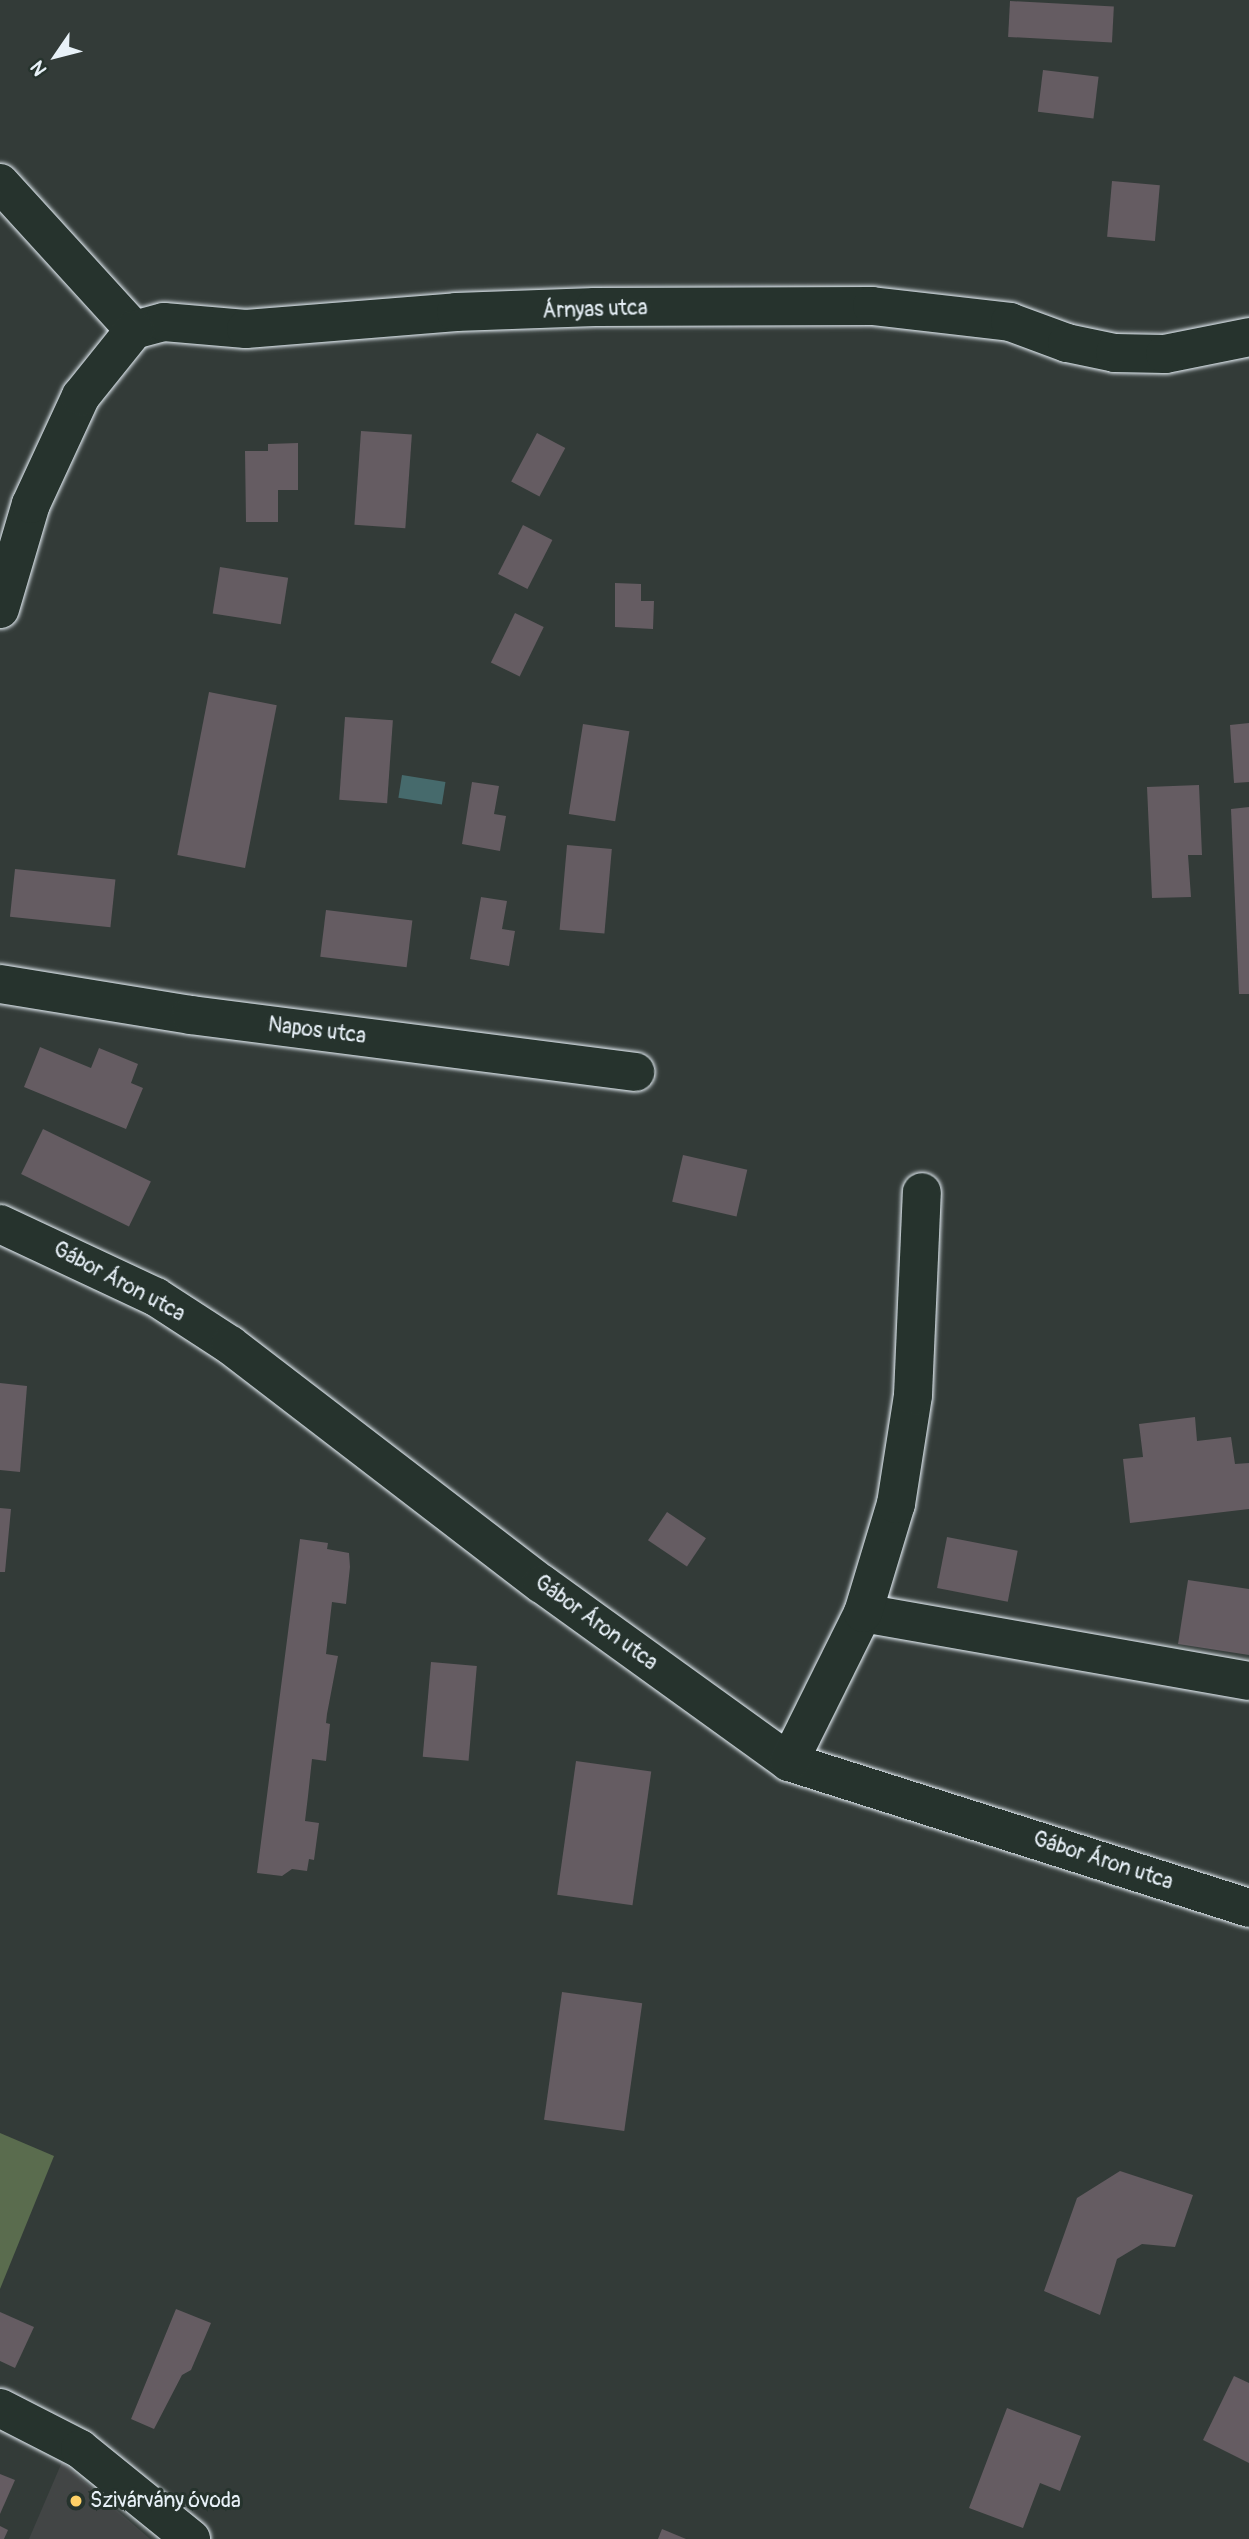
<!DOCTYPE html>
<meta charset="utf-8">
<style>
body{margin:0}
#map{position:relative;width:1249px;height:2539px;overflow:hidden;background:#333b38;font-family:Pangolin,sans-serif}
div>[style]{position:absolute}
.built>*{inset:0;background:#424545}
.green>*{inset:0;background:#5a6c4e}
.water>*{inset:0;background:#466a6c;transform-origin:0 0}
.building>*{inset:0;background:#655c62;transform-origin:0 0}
.roads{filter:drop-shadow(0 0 2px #e8f1f8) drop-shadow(0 0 2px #e8f1f8)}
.minor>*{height:38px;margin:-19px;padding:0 19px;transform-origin:19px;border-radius:19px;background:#26332d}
.dots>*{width:19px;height:19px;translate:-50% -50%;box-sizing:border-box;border:4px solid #26332d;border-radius:50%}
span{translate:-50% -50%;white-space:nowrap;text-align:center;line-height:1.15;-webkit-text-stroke:6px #26332d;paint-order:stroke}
.street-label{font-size:21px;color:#e8f1f8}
.poi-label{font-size:21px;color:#e8f1f8}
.left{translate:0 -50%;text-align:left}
.north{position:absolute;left:21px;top:21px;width:70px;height:70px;-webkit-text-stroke:5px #26332d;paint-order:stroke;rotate:235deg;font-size:19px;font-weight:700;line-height:28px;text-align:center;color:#e8f1f8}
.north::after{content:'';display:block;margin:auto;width:24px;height:32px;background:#e8f1f8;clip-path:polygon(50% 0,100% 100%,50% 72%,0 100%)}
</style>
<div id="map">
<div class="built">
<i style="clip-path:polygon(62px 2462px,150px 2539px,29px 2539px)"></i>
</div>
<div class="green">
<i style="clip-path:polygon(0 2133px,54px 2156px,0 2289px)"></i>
</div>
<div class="water">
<i style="left:402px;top:775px;width:44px;height:23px;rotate:9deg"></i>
</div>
<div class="building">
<i style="left:1010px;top:1px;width:104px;height:36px;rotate:3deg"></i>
<i style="left:1043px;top:70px;width:56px;height:42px;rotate:7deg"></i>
<i style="left:1112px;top:181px;width:48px;height:56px;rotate:5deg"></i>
<i style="left:361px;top:431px;width:51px;height:94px;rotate:4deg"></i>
<i style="left:537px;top:433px;width:32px;height:55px;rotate:28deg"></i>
<i style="clip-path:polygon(298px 443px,298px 490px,278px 490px,278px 522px,246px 522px,245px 451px,268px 451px,268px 444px)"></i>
<i style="left:523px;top:525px;width:33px;height:55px;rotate:27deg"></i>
<i style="left:220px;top:567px;width:69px;height:47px;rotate:9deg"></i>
<i style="clip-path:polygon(615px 583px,641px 584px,641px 601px,654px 601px,653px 629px,615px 627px)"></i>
<i style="left:515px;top:613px;width:32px;height:55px;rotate:26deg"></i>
<i style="left:209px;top:692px;width:69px;height:166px;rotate:11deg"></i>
<i style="left:345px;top:717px;width:48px;height:83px;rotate:4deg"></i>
<i style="clip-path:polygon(1249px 723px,1249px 782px,1234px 783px,1230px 725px)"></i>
<i style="left:583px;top:724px;width:47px;height:91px;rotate:9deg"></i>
<i style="clip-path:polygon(472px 782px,499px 786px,494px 814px,506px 816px,500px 851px,462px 844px)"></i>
<i style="clip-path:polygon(1199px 785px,1202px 855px,1188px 855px,1191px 897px,1152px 898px,1147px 787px)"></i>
<i style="clip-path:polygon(1249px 807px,1249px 994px,1239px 994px,1231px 809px)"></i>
<i style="left:567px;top:845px;width:45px;height:85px;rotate:5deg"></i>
<i style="left:15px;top:869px;width:101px;height:48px;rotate:6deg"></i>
<i style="clip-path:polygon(481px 897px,507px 901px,502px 929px,515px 931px,509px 966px,470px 959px)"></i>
<i style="left:326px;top:910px;width:87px;height:47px;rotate:7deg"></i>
<i style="clip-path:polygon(40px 1047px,91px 1068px,99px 1048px,138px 1064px,131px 1083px,143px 1088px,126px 1129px,24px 1087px)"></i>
<i style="left:43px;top:1129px;width:120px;height:50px;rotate:26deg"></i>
<i style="left:683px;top:1155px;width:66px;height:48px;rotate:13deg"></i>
<i style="clip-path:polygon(0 1383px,27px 1386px,20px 1472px,0 1470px)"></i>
<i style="clip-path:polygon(1195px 1417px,1197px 1441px,1231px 1437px,1235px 1464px,1249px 1463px,1249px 1509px,1130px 1523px,1123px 1459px,1143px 1457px,1139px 1424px)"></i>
<i style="clip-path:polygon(0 1508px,11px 1509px,5px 1572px,0 1572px)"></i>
<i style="left:667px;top:1512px;width:47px;height:34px;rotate:34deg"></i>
<i style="left:947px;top:1537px;width:72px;height:52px;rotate:11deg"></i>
<i style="clip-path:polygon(300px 1539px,328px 1543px,327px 1549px,349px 1553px,350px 1567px,346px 1604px,332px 1602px,326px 1654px,338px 1656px,327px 1714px,326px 1723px,330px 1724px,326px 1761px,312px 1759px,308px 1796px,305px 1821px,319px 1823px,314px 1860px,309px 1859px,307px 1871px,292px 1869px,282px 1876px,257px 1873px)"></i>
<i style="clip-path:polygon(1188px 1580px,1249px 1589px,1249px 1655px,1178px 1644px)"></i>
<i style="left:431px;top:1662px;width:46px;height:95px;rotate:5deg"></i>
<i style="left:576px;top:1761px;width:76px;height:135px;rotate:8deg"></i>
<i style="left:562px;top:1992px;width:81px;height:129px;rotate:8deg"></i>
<i style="clip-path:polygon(1120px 2171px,1193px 2195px,1175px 2247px,1142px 2244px,1117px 2259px,1100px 2315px,1044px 2291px,1077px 2198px)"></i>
<i style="clip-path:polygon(176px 2309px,211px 2323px,191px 2370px,182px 2375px,154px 2429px,131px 2419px)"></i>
<i style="clip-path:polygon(0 2312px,34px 2327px,15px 2368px,0 2361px)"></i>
<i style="clip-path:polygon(1234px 2376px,1249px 2383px,1249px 2463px,1203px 2440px)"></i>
<i style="clip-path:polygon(1007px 2408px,1081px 2436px,1060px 2491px,1040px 2483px,1023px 2528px,969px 2508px)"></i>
<i style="clip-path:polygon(0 2474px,15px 2480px,0 2514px)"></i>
<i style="clip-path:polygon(0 2526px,8px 2530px,4px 2539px,0 2539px)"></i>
<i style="clip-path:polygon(662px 2529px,686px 2539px,658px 2539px)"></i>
</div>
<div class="roads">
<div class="minor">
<i style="left:0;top:183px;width:199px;rotate:47.6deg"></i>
<i style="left:134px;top:330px;width:31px;rotate:-15deg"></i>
<i style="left:164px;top:322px;width:82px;rotate:4.9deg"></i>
<i style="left:246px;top:329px;width:211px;rotate:-4.6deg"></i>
<i style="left:456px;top:312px;width:139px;rotate:-2.1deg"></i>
<i style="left:595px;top:307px;width:277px;rotate:-0.2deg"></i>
<i style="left:872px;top:306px;width:139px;rotate:6.6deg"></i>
<i style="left:1010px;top:322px;width:61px;rotate:20.2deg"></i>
<i style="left:1067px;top:343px;width:49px;rotate:11.8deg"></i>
<i style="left:1115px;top:353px;width:50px;rotate:1.1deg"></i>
<i style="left:1165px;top:354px;width:86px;rotate:-11.4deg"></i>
<i style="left:0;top:609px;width:109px;rotate:-73.6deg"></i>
<i style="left:31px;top:504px;width:119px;rotate:-65.2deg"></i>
<i style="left:81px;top:396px;width:85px;rotate:-51.2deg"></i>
<i style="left:0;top:984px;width:193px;rotate:9.2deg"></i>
<i style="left:191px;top:1015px;width:448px;rotate:7.3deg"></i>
<i style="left:0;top:1224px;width:172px;rotate:25.1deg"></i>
<i style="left:156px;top:1297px;width:88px;rotate:33deg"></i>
<i style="left:230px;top:1345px;width:393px;rotate:37.5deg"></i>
<i style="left:542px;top:1584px;width:304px;rotate:35.8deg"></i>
<i style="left:789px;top:1762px;width:483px;rotate:17.6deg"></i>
<i style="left:863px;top:1613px;width:392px;rotate:10deg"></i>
<i style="left:789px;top:1762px;width:166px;rotate:-63.6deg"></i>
<i style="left:863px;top:1613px;width:114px;rotate:-73.2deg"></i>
<i style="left:896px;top:1504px;width:110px;rotate:-81.1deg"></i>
<i style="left:913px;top:1395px;width:203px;rotate:-87.5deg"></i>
<i style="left:0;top:2408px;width:90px;rotate:27.1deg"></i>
<i style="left:80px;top:2449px;width:143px;rotate:39deg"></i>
</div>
</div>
<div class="dots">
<i style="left:76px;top:2501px;background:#ffd166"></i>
</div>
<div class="street-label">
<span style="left:595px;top:310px;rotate:-2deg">Árnyas utca</span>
<span style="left:317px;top:1031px;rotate:7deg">Napos utca</span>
<span style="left:119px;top:1282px;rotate:28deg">Gábor Áron utca</span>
<span style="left:596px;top:1623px;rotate:36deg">Gábor Áron utca</span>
<span style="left:1103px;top:1861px;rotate:18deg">Gábor Áron utca</span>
</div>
<div class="poi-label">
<span class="left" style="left:90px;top:2501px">Szivárvány óvoda</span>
</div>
<div class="north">N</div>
</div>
